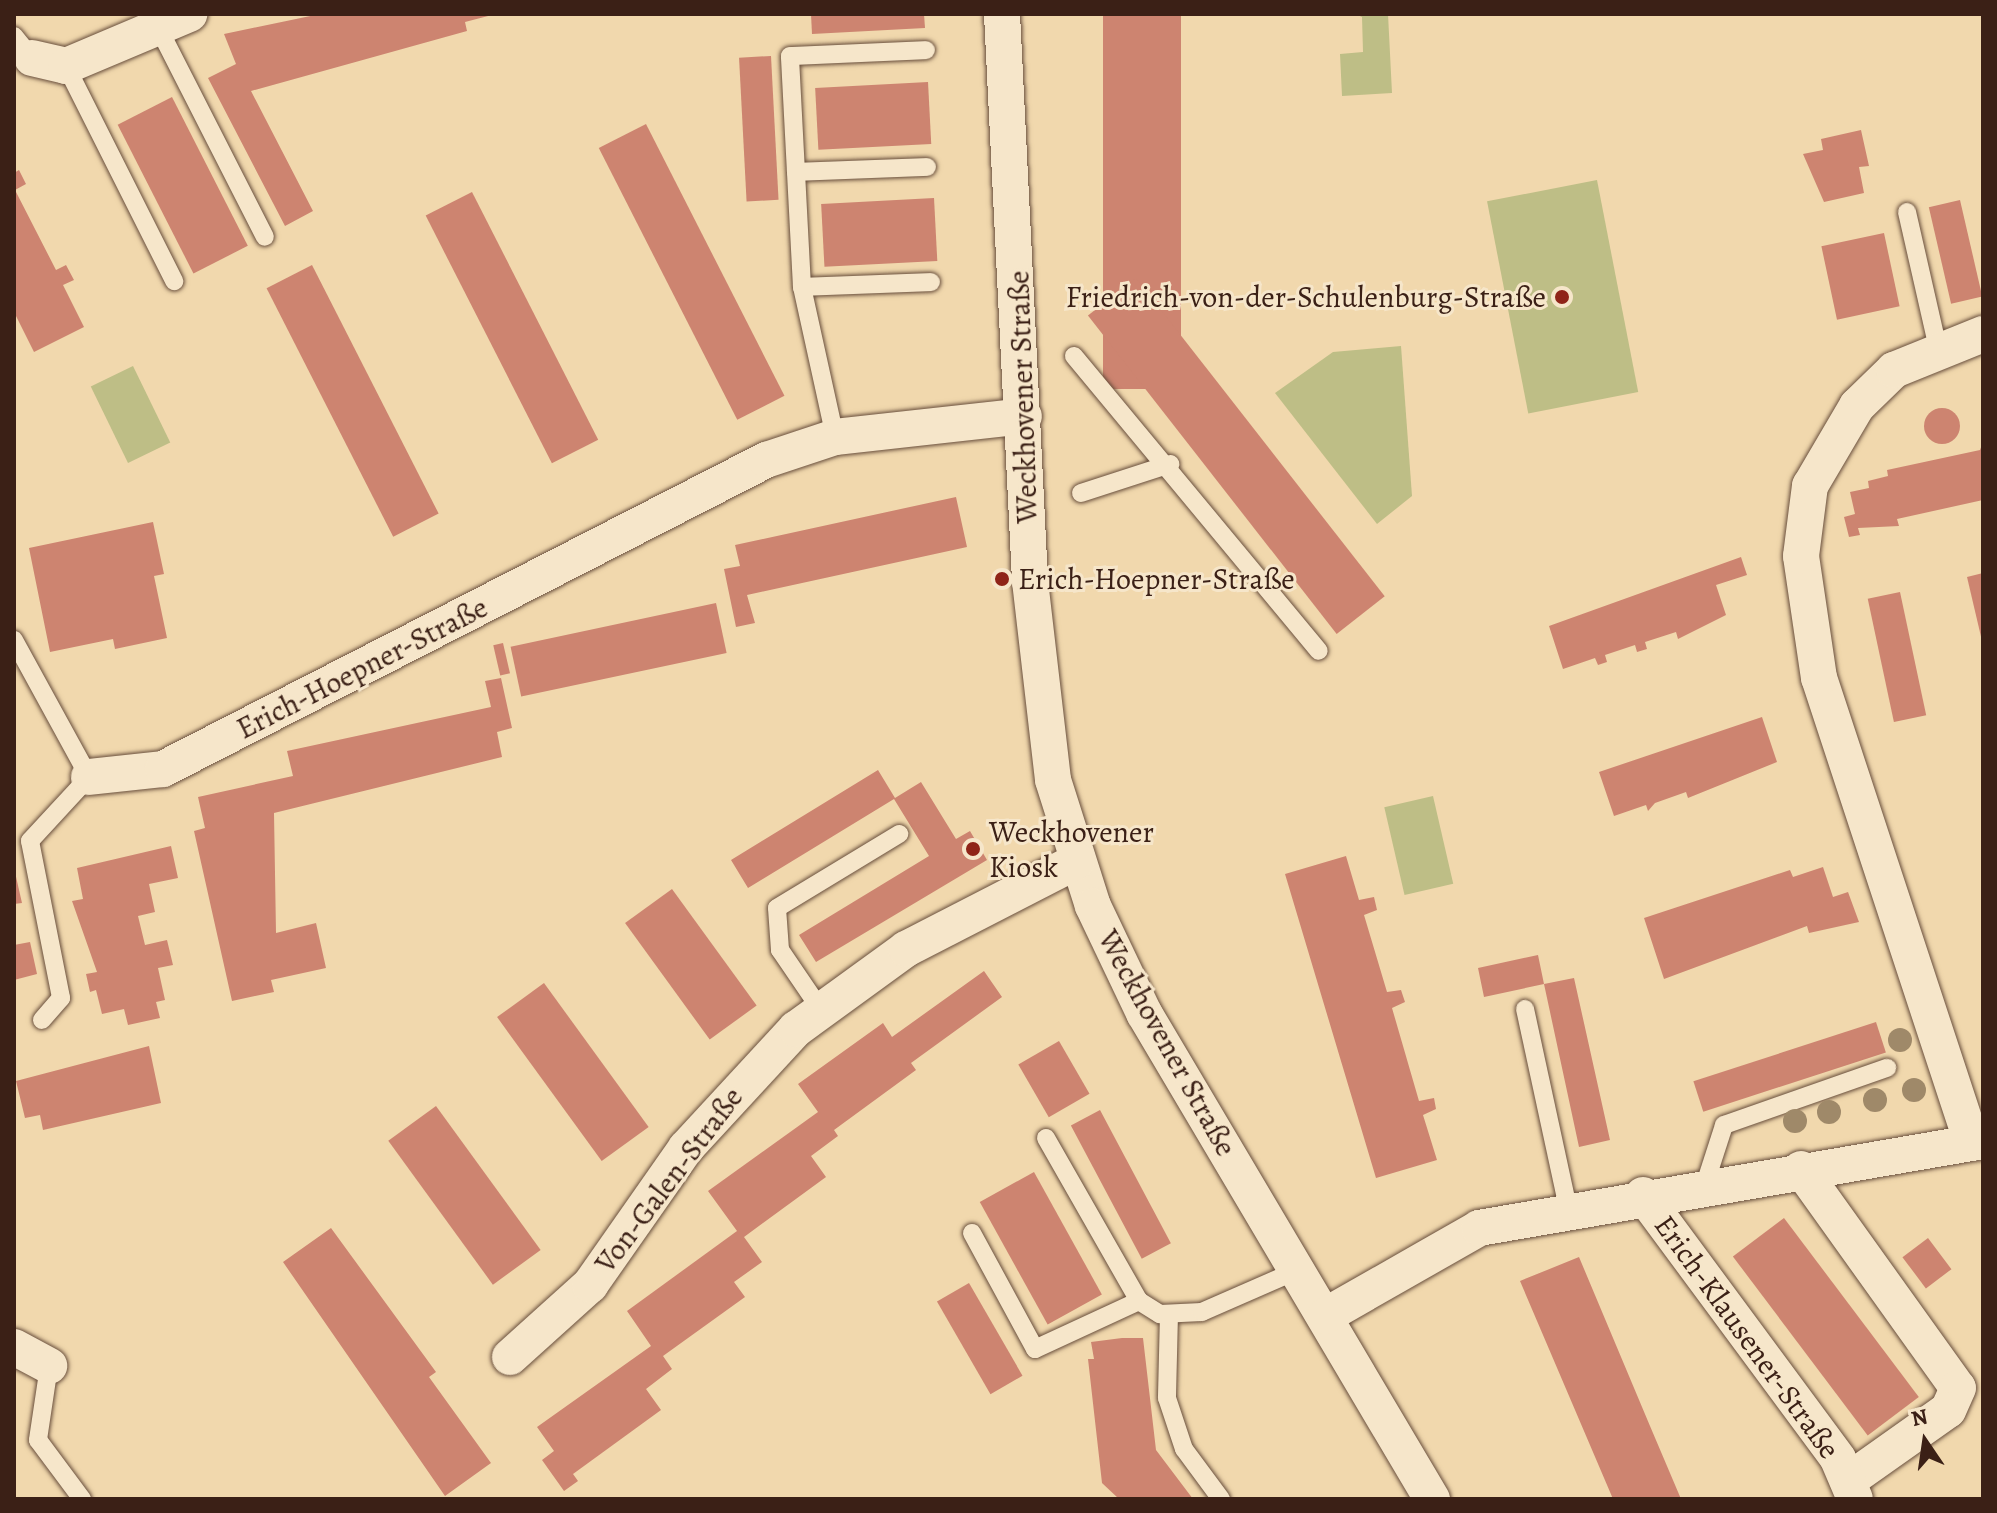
<!DOCTYPE html>
<meta charset="utf-8">
<style>
body{margin:0}
#map{position:relative;width:1997px;height:1513px;overflow:hidden;background:#f1d8ad;font-family:Alegreya,serif}
div>[style]{position:absolute}
.green>*{inset:0;background:#bebe86;transform-origin:0 0}
.building>*{inset:0;background:#cd8470;transform-origin:0 0}
.round{border-radius:50%}
.roads{filter:drop-shadow(0 0 2px #684e3c) drop-shadow(0 0 2px #684e3c)}
.lane>*{height:18px;margin:-9px;padding:0 9px;transform-origin:9px;border-radius:9px;background:#f6e6ca}
.street>*{height:36px;margin:-18px;padding:0 18px;transform-origin:18px;border-radius:18px;background:#f6e6ca}
.trees>*{width:24px;height:24px;margin:-12px;border-radius:50%;background:#9f8969}
.dots>*{width:22px;height:22px;translate:-50% -50%;box-sizing:border-box;border:4px solid #f6e6ca;border-radius:50%}
span{translate:-50% -50%;white-space:nowrap;text-align:center;line-height:1.15;-webkit-text-stroke:6px #f6e6ca;paint-order:stroke}
.poi-label{font-size:30px;color:#3b2016}
.right{translate:-100% -50%;text-align:right}
.left{translate:0 -50%;text-align:left}
.street-label{font-size:30px;color:#3b2016}
.frame{position:absolute;inset:0;border:16px solid #3b2016;pointer-events:none}
.north{position:absolute;left:1885px;top:1401px;width:80px;height:80px;-webkit-text-stroke:6px #f6e6ca;paint-order:stroke;rotate:347deg;font-size:22px;font-weight:700;line-height:32px;text-align:center;color:#3b2016}
.north::after{content:'';display:block;margin:auto;width:28px;height:36px;background:#3b2016;clip-path:polygon(50% 0,100% 100%,50% 72%,0 100%)}
</style>
<div id="map">
<div class="green">
<i style="clip-path:polygon(1355px 14px,1388px 14px,1392px 93px,1342px 96px,1340px 54px,1363px 52px,1362px 17px)"></i>
<i style="left:1597px;top:180px;width:216px;height:112px;rotate:79deg"></i>
<i style="clip-path:polygon(1401px 346px,1412px 496px,1377px 524px,1275px 393px,1333px 352px)"></i>
<i style="left:133px;top:366px;width:85px;height:47px;rotate:64deg"></i>
<i style="left:1433px;top:796px;width:90px;height:50px;rotate:77deg"></i>
</div>
<div class="building">
<i style="clip-path:polygon(320px 14px,492px 15px,465px 22px,467px 31px,251px 91px,313px 211px,285px 226px,208px 78px,236px 64px,224px 34px)"></i>
<i style="clip-path:polygon(811px 14px,924px 14px,925px 28px,812px 34px)"></i>
<i style="left:1103px;top:14px;width:78px;height:375px"></i>
<i style="left:771px;top:56px;width:144px;height:32px;rotate:87deg"></i>
<i style="left:928px;top:82px;width:62px;height:113px;rotate:87deg"></i>
<i style="left:172px;top:97px;width:167px;height:61px;rotate:63deg"></i>
<i style="left:646px;top:124px;width:305px;height:53px;rotate:63deg"></i>
<i style="clip-path:polygon(1861px 130px,1869px 166px,1859px 167px,1864px 193px,1824px 202px,1803px 154px,1823px 150px,1821px 139px)"></i>
<i style="clip-path:polygon(19px 170px,26px 184px,15px 190px,56px 270px,66px 265px,74px 280px,63px 285px,84px 327px,34px 352px,14px 312px,14px 173px)"></i>
<i style="left:472px;top:192px;width:278px;height:52px;rotate:63deg"></i>
<i style="left:934px;top:198px;width:63px;height:113px;rotate:87deg"></i>
<i style="left:1960px;top:200px;width:99px;height:32px;rotate:77deg"></i>
<i style="left:1884px;top:233px;width:75px;height:64px;rotate:78deg"></i>
<i style="left:312px;top:265px;width:279px;height:51px;rotate:63deg"></i>
<i style="left:1136px;top:278px;width:404px;height:61px;rotate:52deg"></i>
<i class="round" style="left:1924px;top:408px;width:36px;height:36px"></i>
<i style="clip-path:polygon(1983px 442px,1983px 500px,1897px 519px,1899px 526px,1858px 528px,1860px 535px,1849px 537px,1844px 517px,1855px 514px,1850px 492px,1869px 488px,1868px 481px,1888px 476px,1887px 470px,1980px 450px)"></i>
<i style="clip-path:polygon(956px 497px,967px 547px,747px 595px,755px 623px,736px 627px,724px 569px,740px 566px,735px 545px)"></i>
<i style="clip-path:polygon(153px 522px,164px 574px,154px 576px,167px 638px,115px 649px,113px 639px,50px 652px,29px 548px)"></i>
<i style="clip-path:polygon(1741px 557px,1747px 575px,1716px 585px,1726px 615px,1678px 639px,1676px 632px,1645px 642px,1647px 649px,1637px 652px,1635px 645px,1605px 655px,1607px 662px,1598px 665px,1595px 658px,1563px 669px,1549px 626px)"></i>
<i style="clip-path:polygon(1983px 573px,1983px 641px,1982px 641px,1967px 577px)"></i>
<i style="left:1900px;top:592px;width:126px;height:33px;rotate:78deg"></i>
<i style="left:716px;top:603px;width:51px;height:210px;rotate:78deg"></i>
<i style="left:503px;top:643px;width:31px;height:10px;rotate:77deg"></i>
<i style="clip-path:polygon(501px 678px,512px 728px,497px 732px,502px 757px,274px 813px,276px 933px,316px 923px,326px 968px,271px 980px,274px 992px,232px 1001px,194px 831px,205px 828px,198px 797px,293px 776px,287px 751px,491px 707px,485px 681px)"></i>
<i style="clip-path:polygon(1762px 717px,1777px 762px,1688px 798px,1686px 792px,1655px 803px,1648px 811px,1646px 805px,1614px 816px,1599px 772px)"></i>
<i style="clip-path:polygon(878px 770px,895px 798px,921px 782px,956px 839px,970px 831px,987px 860px,816px 962px,799px 935px,929px 856px,894px 799px,748px 888px,731px 860px)"></i>
<i style="clip-path:polygon(171px 846px,178px 878px,149px 884px,155px 912px,138px 916px,145px 945px,167px 940px,173px 965px,158px 968px,165px 1000px,156px 1002px,160px 1018px,128px 1025px,124px 1009px,102px 1014px,96px 990px,90px 992px,86px 974px,97px 972px,72px 901px,83px 899px,77px 868px)"></i>
<i style="clip-path:polygon(1346px 856px,1359px 900px,1374px 897px,1377px 910px,1364px 915px,1387px 992px,1401px 990px,1405px 1002px,1392px 1008px,1419px 1101px,1434px 1098px,1436px 1109px,1423px 1115px,1437px 1160px,1376px 1178px,1285px 874px)"></i>
<i style="clip-path:polygon(1823px 867px,1833px 897px,1848px 892px,1859px 922px,1809px 933px,1807px 926px,1664px 979px,1644px 918px,1790px 870px,1793px 877px)"></i>
<i style="clip-path:polygon(14px 868px,22px 903px,14px 904px)"></i>
<i style="left:672px;top:889px;width:144px;height:58px;rotate:54deg"></i>
<i style="clip-path:polygon(30px 942px,37px 974px,14px 980px,14px 945px)"></i>
<i style="clip-path:polygon(1538px 955px,1544px 984px,1574px 978px,1610px 1140px,1579px 1147px,1544px 984px,1484px 997px,1478px 968px)"></i>
<i style="clip-path:polygon(984px 971px,1002px 997px,911px 1063px,916px 1070px,834px 1130px,838px 1136px,811px 1156px,826px 1177px,744px 1237px,762px 1262px,734px 1282px,745px 1297px,663px 1356px,672px 1369px,646px 1389px,661px 1410px,573px 1474px,578px 1481px,564px 1491px,542px 1460px,554px 1451px,537px 1427px,651px 1346px,627px 1311px,737px 1231px,708px 1191px,818px 1112px,798px 1084px,883px 1023px,892px 1037px)"></i>
<i style="left:544px;top:983px;width:178px;height:58px;rotate:54deg"></i>
<i style="left:1876px;top:1022px;width:32px;height:192px;rotate:72deg"></i>
<i style="left:1059px;top:1041px;width:61px;height:47px;rotate:60deg"></i>
<i style="clip-path:polygon(149px 1046px,161px 1103px,43px 1130px,40px 1115px,25px 1118px,16px 1081px)"></i>
<i style="left:436px;top:1106px;width:178px;height:59px;rotate:54deg"></i>
<i style="left:1100px;top:1110px;width:151px;height:33px;rotate:62deg"></i>
<i style="left:1034px;top:1172px;width:140px;height:62px;rotate:61deg"></i>
<i style="left:1784px;top:1218px;width:224px;height:64px;rotate:53deg"></i>
<i style="clip-path:polygon(331px 1228px,436px 1372px,429px 1377px,491px 1463px,445px 1496px,283px 1262px)"></i>
<i style="left:1928px;top:1238px;width:39px;height:32px;rotate:53deg"></i>
<i style="clip-path:polygon(1579px 1257px,1650px 1426px,1681px 1499px,1613px 1499px,1520px 1281px)"></i>
<i style="left:969px;top:1283px;width:107px;height:37px;rotate:60deg"></i>
<i style="clip-path:polygon(1122px 1338px,1143px 1338px,1156px 1450px,1193px 1499px,1119px 1499px,1102px 1483px,1088px 1359px,1094px 1359px,1091px 1342px)"></i>
</div>
<div class="roads">
<div class="lane">
<i style="left:159px;top:29px;width:233px;rotate:63deg"></i>
<i style="left:14px;top:36px;width:28px;rotate:51deg"></i>
<i style="left:66px;top:66px;width:241px;rotate:63.3deg"></i>
<i style="left:796px;top:172px;width:131px;rotate:-2.2deg"></i>
<i style="left:1907px;top:212px;width:140px;rotate:77.2deg"></i>
<i style="left:802px;top:287px;width:129px;rotate:-2.2deg"></i>
<i style="left:1074px;top:356px;width:383px;rotate:50.3deg"></i>
<i style="left:835px;top:437px;width:154px;rotate:-102.4deg"></i>
<i style="left:802px;top:287px;width:231px;rotate:-93deg"></i>
<i style="left:790px;top:56px;width:136px;rotate:-2.5deg"></i>
<i style="left:1081px;top:493px;width:94px;rotate:-18deg"></i>
<i style="left:14px;top:640px;width:156px;rotate:61.3deg"></i>
<i style="left:89px;top:777px;width:87px;rotate:132.7deg"></i>
<i style="left:30px;top:841px;width:160px;rotate:78.8deg"></i>
<i style="left:61px;top:998px;width:29px;rotate:131deg"></i>
<i style="left:1525px;top:1009px;width:204px;rotate:77.8deg"></i>
<i style="left:821px;top:1010px;width:73px;rotate:-124.3deg"></i>
<i style="left:780px;top:950px;width:42px;rotate:-94.1deg"></i>
<i style="left:777px;top:908px;width:143px;rotate:-31.2deg"></i>
<i style="left:1046px;top:1138px;width:188px;rotate:60.3deg"></i>
<i style="left:1139px;top:1301px;width:25px;rotate:32deg"></i>
<i style="left:1160px;top:1314px;width:42px;rotate:-2.7deg"></i>
<i style="left:1202px;top:1312px;width:105px;rotate:-23.6deg"></i>
<i style="left:1705px;top:1184px;width:62px;rotate:-72.1deg"></i>
<i style="left:1724px;top:1125px;width:173px;rotate:-19.3deg"></i>
<i style="left:972px;top:1233px;width:132px;rotate:61.5deg"></i>
<i style="left:1035px;top:1349px;width:115px;rotate:-24.8deg"></i>
<i style="left:1169px;top:1314px;width:84px;rotate:91.4deg"></i>
<i style="left:1167px;top:1398px;width:54px;rotate:71.6deg"></i>
<i style="left:1184px;top:1449px;width:62px;rotate:53.5deg"></i>
<i style="left:49px;top:1366px;width:75px;rotate:98.5deg"></i>
<i style="left:38px;top:1440px;width:74px;rotate:53.3deg"></i>
</div>
<div class="street">
<i style="left:1002px;top:14px;width:568px;rotate:87.17deg"></i>
<i style="left:1030px;top:581px;width:200px;rotate:83.4deg"></i>
<i style="left:1053px;top:780px;width:132px;rotate:72.4deg"></i>
<i style="left:1093px;top:906px;width:119px;rotate:64.5deg"></i>
<i style="left:1144px;top:1013px;width:565px;rotate:59.35deg"></i>
<i style="left:32px;top:58px;width:35px;rotate:13deg"></i>
<i style="left:66px;top:66px;width:134px;rotate:-22.9deg"></i>
<i style="left:89px;top:777px;width:74px;rotate:-6.2deg"></i>
<i style="left:163px;top:769px;width:678px;rotate:-27.13deg"></i>
<i style="left:766px;top:460px;width:73px;rotate:-18.4deg"></i>
<i style="left:835px;top:437px;width:190px;rotate:-6.3deg"></i>
<i style="left:1972px;top:1143px;width:490px;rotate:-108.2deg"></i>
<i style="left:1819px;top:678px;width:123px;rotate:-98.4deg"></i>
<i style="left:1801px;top:556px;width:71px;rotate:-82.7deg"></i>
<i style="left:1810px;top:486px;width:93px;rotate:-59.6deg"></i>
<i style="left:1857px;top:406px;width:52px;rotate:-44.2deg"></i>
<i style="left:1894px;top:370px;width:96px;rotate:-22deg"></i>
<i style="left:1801px;top:1169px;width:269px;rotate:54.4deg"></i>
<i style="left:1958px;top:1388px;width:24px;rotate:114deg"></i>
<i style="left:1948px;top:1410px;width:121px;rotate:144.7deg"></i>
<i style="left:1643px;top:1195px;width:328px;rotate:53.5deg"></i>
<i style="left:1838px;top:1459px;width:43px;rotate:67deg"></i>
<i style="left:1325px;top:1316px;width:177px;rotate:-29.7deg"></i>
<i style="left:1479px;top:1228px;width:511px;rotate:-9.79deg"></i>
<i style="left:14px;top:1347px;width:40px;rotate:28deg"></i>
<i style="left:510px;top:1357px;width:108px;rotate:-42deg"></i>
<i style="left:590px;top:1285px;width:167px;rotate:-55deg"></i>
<i style="left:686px;top:1148px;width:162px;rotate:-47.3deg"></i>
<i style="left:796px;top:1029px;width:136px;rotate:-36deg"></i>
<i style="left:906px;top:949px;width:192px;rotate:-27.2deg"></i>
</div>
</div>
<div class="trees">
<i style="left:1900px;top:1040px"></i>
<i style="left:1914px;top:1090px"></i>
<i style="left:1875px;top:1100px"></i>
<i style="left:1829px;top:1112px"></i>
<i style="left:1795px;top:1121px"></i>
</div>
<div class="dots">
<i style="left:1562px;top:297px;background:#8f2418"></i>
<i style="left:1002px;top:579px;background:#8f2418"></i>
<i style="left:973px;top:849px;background:#8f2418"></i>
</div>
<div class="poi-label">
<span class="right" style="left:1546px;top:297px">Friedrich-von-der-Schulenburg-Straße</span>
<span class="left" style="left:1018px;top:579px">Erich-Hoepner-Straße</span>
<span class="left" style="left:989px;top:849px">Weckhovener<br>Kiosk</span>
</div>
<div class="street-label">
<span style="left:1023px;top:397px;rotate:-92deg">Weckhovener Straße</span>
<span style="left:362px;top:668px;rotate:-27deg">Erich-Hoepner-Straße</span>
<span style="left:1167px;top:1043px;rotate:61deg">Weckhovener Straße</span>
<span style="left:669px;top:1180px;rotate:-53deg">Von-Galen-Straße</span>
<span style="left:1747px;top:1337px;rotate:54deg">Erich-Klausener-Straße</span>
</div>
<div class="frame"></div>
<div class="north">N</div>
</div>
